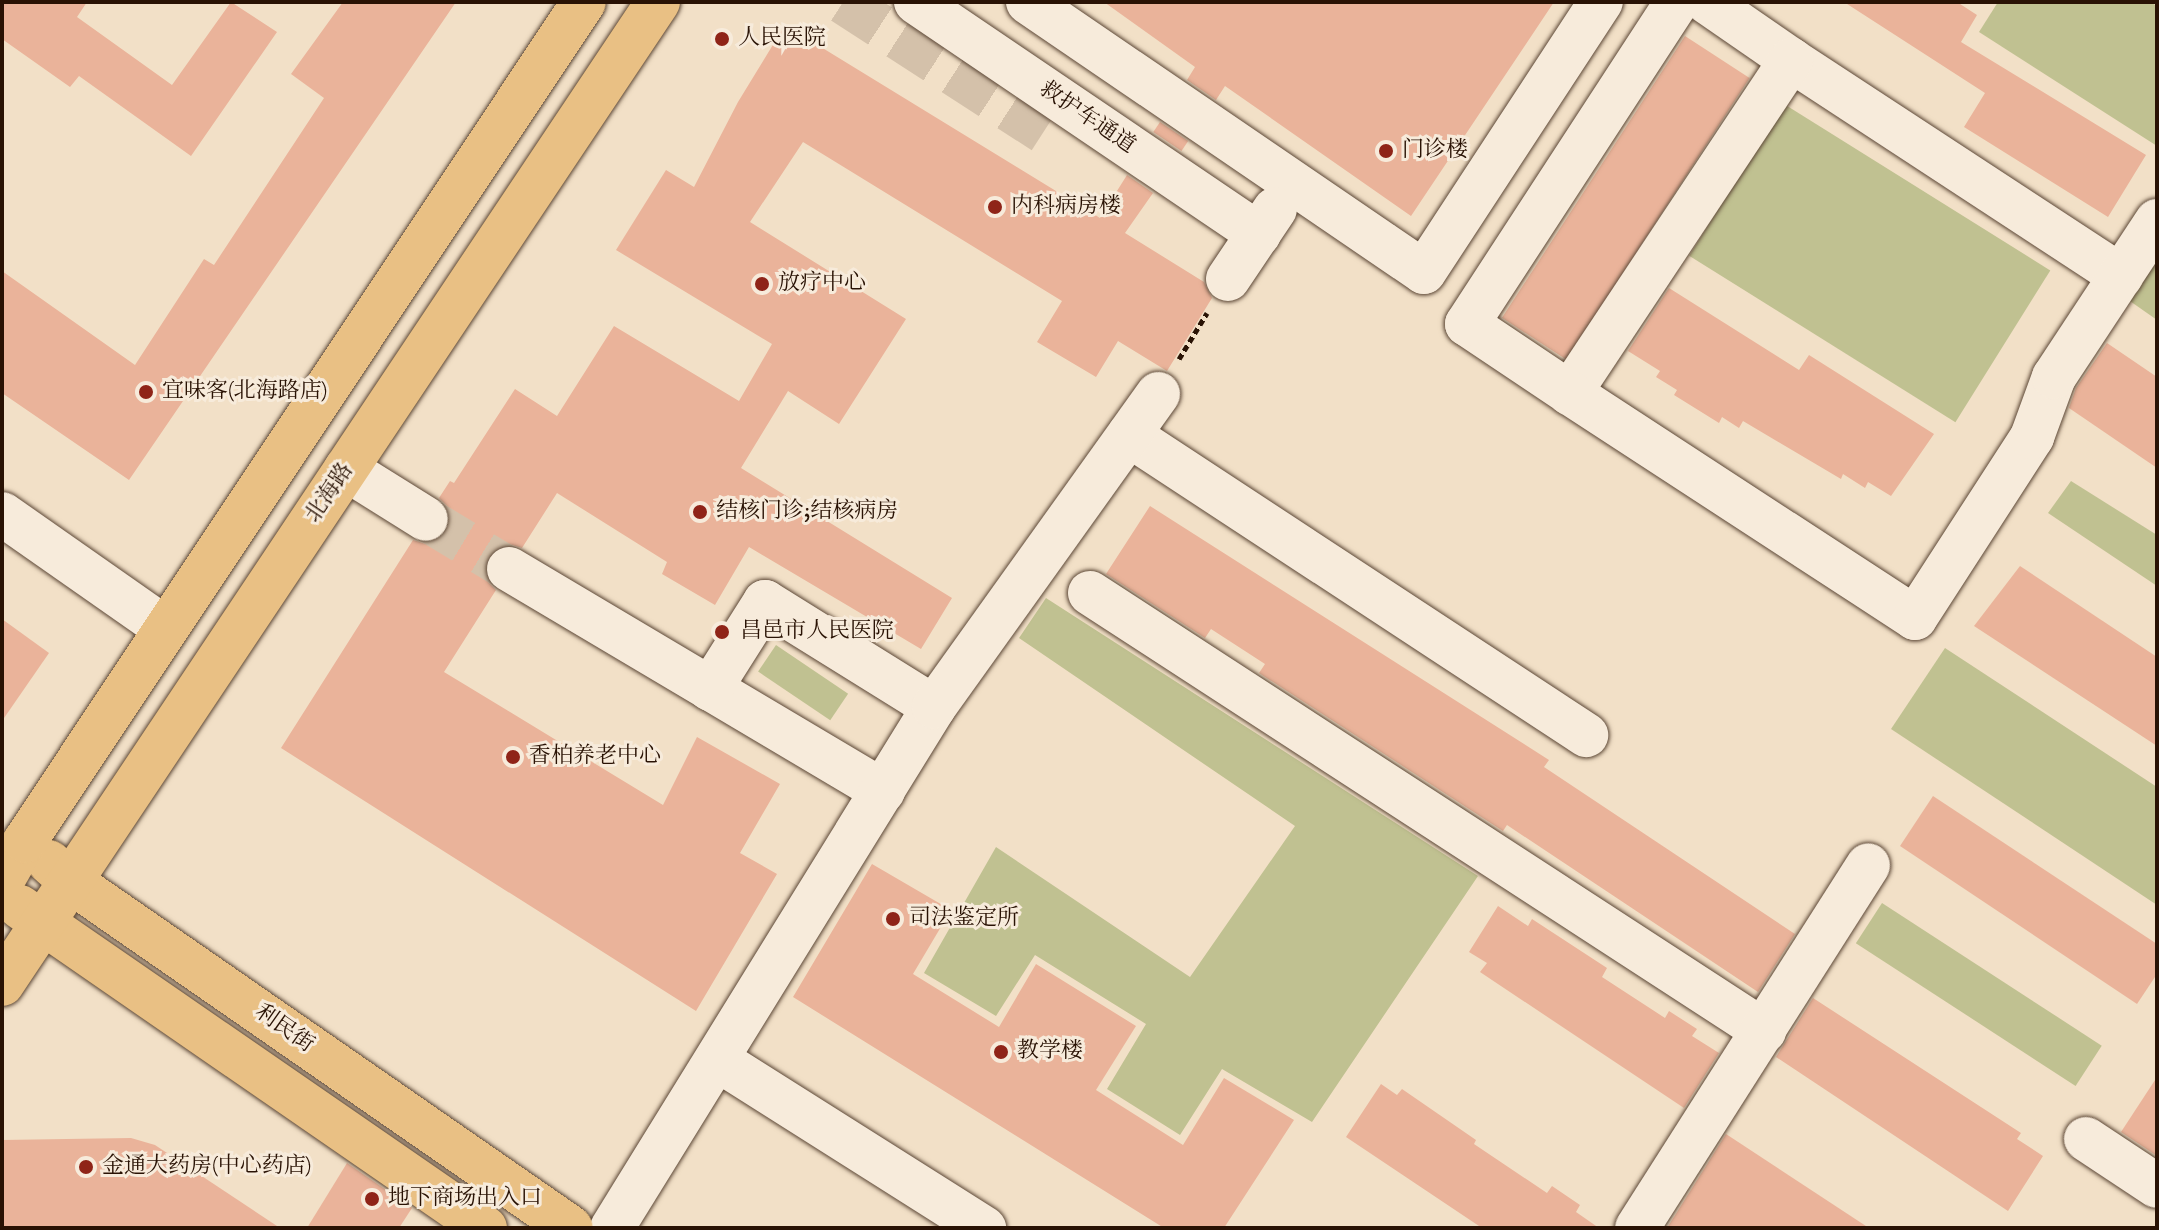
<!DOCTYPE html>
<meta charset="utf-8">
<style>
body{margin:0}
#map{position:relative;width:2159px;height:1230px;overflow:hidden;background:#f2e0c7;font-family:"IM FELL English","Noto Serif SC",serif}
div>[style]{position:absolute}
.green>*{inset:0;background:#c0c191;transform-origin:0 0}
.building>*{inset:0;background:#eab39a;transform-origin:0 0}
.minor-tunnel>*{height:44px;margin-top:-22px;transform-origin:0;background:repeating-linear-gradient(90deg,#d4c1aa 0 44px,transparent 0 66px)}
.path>*{height:5px;margin-top:-2.5px;transform-origin:0;background:repeating-linear-gradient(90deg,#291204 0 6px,transparent 0 10px)}
.roads{filter:drop-shadow(0 0 2px #5b4635) drop-shadow(0 0 2px #5b4635)}
.minor>*{height:44px;margin:-22px;padding:0 22px;transform-origin:22px;border-radius:22px;background:#f7ebdb}
.major>*{height:44px;margin:-22px;padding:0 22px;transform-origin:22px;border-radius:22px;background:#e9c084}
.dots>*{width:22px;height:22px;translate:-50% -50%;box-sizing:border-box;border:4px solid #f7ebdb;border-radius:50%}
span{translate:-50% -50%;white-space:nowrap;text-align:center;line-height:1.15;-webkit-text-stroke:6px #f7ebdb;paint-order:stroke}
.poi-label{font-size:22px;color:#291204}
.left{translate:0 -50%;text-align:left}
.street-label{font-size:22px;color:#291204}
.frame{position:absolute;inset:0;border:4px solid #291204;pointer-events:none}
</style>
<div id="map">
<div class="green">
<i style="clip-path:polygon(1998px 2px,2150px 2px,2157px 6px,2157px 146px,1979px 32px)"></i>
<i style="left:1784px;top:104px;width:314px;height:179px;rotate:32deg"></i>
<i style="clip-path:polygon(2157px 256px,2157px 320px,2127px 299px)"></i>
<i style="clip-path:polygon(2071px 481px,2157px 535px,2157px 586px,2048px 513px)"></i>
<i style="clip-path:polygon(1046px 598px,1478px 876px,1312px 1122px,1222px 1069px,1180px 1135px,1107px 1089px,1146px 1024px,1035px 955px,996px 1016px,924px 973px,996px 847px,1190px 977px,1295px 826px,1019px 638px)"></i>
<i style="left:776px;top:645px;width:87px;height:32px;rotate:34deg"></i>
<i style="clip-path:polygon(1945px 648px,2157px 787px,2157px 905px,1891px 729px)"></i>
<i style="left:1882px;top:903px;width:262px;height:48px;rotate:33deg"></i>
</div>
<div class="building">
<i style="clip-path:polygon(2px 2px,87px 2px,77px 17px,172px 85px,231px 2px,277px 32px,191px 156px,79px 76px,70px 87px,2px 39px)"></i>
<i style="clip-path:polygon(343px 2px,456px 2px,129px 480px,2px 393px,2px 271px,135px 365px,204px 259px,214px 265px,324px 98px,291px 74px)"></i>
<i style="clip-path:polygon(1104px 2px,1554px 2px,1411px 216px,1225px 86px,1216px 100px,1187px 80px,1195px 67px)"></i>
<i style="clip-path:polygon(1844px 2px,1957px 2px,1977px 15px,1961px 42px,2146px 155px,2108px 217px,1964px 127px,1985px 93px)"></i>
<i style="clip-path:polygon(785px 25px,1100px 218px,1127px 175px,1153px 193px,1125px 233px,1204px 282px,1212px 298px,1167px 371px,1118px 341px,1096px 377px,1037px 342px,1062px 301px,803px 142px,750px 222px,906px 319px,839px 424px,788px 391px,741px 468px,952px 598px,921px 649px,749px 547px,715px 605px,662px 574px,667px 562px,557px 493px,522px 548px,509px 544px,497px 547px,488px 556px,484px 569px,488px 582px,496px 590px,444px 672px,663px 805px,697px 737px,780px 784px,740px 853px,777px 874px,696px 1011px,281px 748px,413px 540px,426px 544px,438px 541px,447px 533px,451px 519px,448px 507px,439px 498px,450px 481px,454px 483px,515px 389px,557px 416px,614px 326px,739px 401px,772px 344px,616px 250px,666px 170px,694px 187px,738px 102px)"></i>
<i style="left:1685px;top:36px;width:77px;height:336px;rotate:33deg"></i>
<i style="left:1160px;top:122px;width:34px;height:12px;rotate:34deg"></i>
<i style="clip-path:polygon(1669px 288px,1799px 370px,1809px 355px,1934px 434px,1891px 496px,1868px 482px,1865px 488px,1843px 474px,1841px 479px,1743px 421px,1739px 428px,1722px 417px,1719px 423px,1674px 395px,1677px 390px,1656px 377px,1660px 371px,1628px 351px)"></i>
<i style="clip-path:polygon(2107px 343px,2157px 377px,2157px 468px,2069px 408px,2076px 388px)"></i>
<i style="clip-path:polygon(1150px 506px,1549px 760px,1544px 767px,1795px 934px,1758px 992px,1507px 825px,1503px 831px,1259px 673px,1265px 664px,1211px 629px,1205px 638px,1106px 574px)"></i>
<i style="clip-path:polygon(2020px 566px,2157px 657px,2157px 746px,1974px 626px)"></i>
<i style="clip-path:polygon(2px 619px,49px 653px,2px 721px)"></i>
<i style="clip-path:polygon(1933px 796px,2157px 944px,2157px 974px,2137px 1004px,1900px 846px)"></i>
<i style="clip-path:polygon(872px 864px,951px 910px,913px 974px,999px 1027px,1036px 964px,1136px 1026px,1096px 1090px,1183px 1145px,1224px 1078px,1294px 1120px,1224px 1228px,1164px 1228px,793px 997px)"></i>
<i style="clip-path:polygon(1498px 906px,1528px 926px,1532px 919px,1607px 968px,1602px 977px,1665px 1018px,1669px 1011px,1697px 1029px,1692px 1036px,1719px 1053px,1684px 1108px,1480px 972px,1487px 963px,1469px 952px)"></i>
<i style="clip-path:polygon(1813px 998px,2021px 1133px,2017px 1139px,2043px 1156px,2008px 1211px,1776px 1057px)"></i>
<i style="clip-path:polygon(2157px 1077px,2157px 1156px,2121px 1132px)"></i>
<i style="clip-path:polygon(1381px 1084px,1397px 1095px,1402px 1089px,1476px 1140px,1474px 1144px,1547px 1193px,1552px 1186px,1580px 1205px,1576px 1212px,1599px 1228px,1482px 1228px,1346px 1137px)"></i>
<i style="clip-path:polygon(1726px 1134px,1869px 1228px,1667px 1228px)"></i>
<i style="clip-path:polygon(131px 1138px,155px 1145px,280px 1228px,2px 1228px,2px 1140px)"></i>
<i style="clip-path:polygon(347px 1163px,412px 1208px,399px 1228px,307px 1228px)"></i>
</div>
<div class="minor-tunnel">
<i style="left:843px;top:2px;width:239px;rotate:32.9deg"></i>
<i style="left:426px;top:519px;width:97px;rotate:31.1deg"></i>
</div>
<div class="path">
<i style="left:1179px;top:359px;width:54px;rotate:-58.7deg"></i>
</div>
<div class="roads">
<div class="minor">
<i style="left:916px;top:2px;width:414px;rotate:34.1deg"></i>
<i style="left:1028px;top:2px;width:479px;rotate:34.3deg"></i>
<i style="left:1424px;top:272px;width:323px;rotate:-56.8deg"></i>
<i style="left:1707px;top:2px;width:102px;rotate:34.6deg"></i>
<i style="left:2121px;top:276px;width:394px;rotate:-146.8deg"></i>
<i style="left:1791px;top:60px;width:400px;rotate:123.6deg"></i>
<i style="left:1570px;top:393px;width:412px;rotate:33.1deg"></i>
<i style="left:1915px;top:618px;width:216px;rotate:-57.1deg"></i>
<i style="left:2032px;top:437px;width:64px;rotate:-69.9deg"></i>
<i style="left:2054px;top:377px;width:187px;rotate:-56.6deg"></i>
<i style="left:1228px;top:279px;width:84px;rotate:-56.1deg"></i>
<i style="left:1570px;top:393px;width:124px;rotate:-146.2deg"></i>
<i style="left:1467px;top:324px;width:384px;rotate:-56.9deg"></i>
<i style="left:1129px;top:435px;width:547px;rotate:33.28deg"></i>
<i style="left:346px;top:469px;width:94px;rotate:32deg"></i>
<i style="left:2px;top:514px;width:200px;rotate:35deg"></i>
<i style="left:509px;top:569px;width:435px;rotate:30.7deg"></i>
<i style="left:1090px;top:593px;width:804px;rotate:33.02deg"></i>
<i style="left:710px;top:689px;width:103px;rotate:-57.7deg"></i>
<i style="left:765px;top:602px;width:199px;rotate:31.9deg"></i>
<i style="left:718px;top:1060px;width:315px;rotate:32.3deg"></i>
<i style="left:2086px;top:1139px;width:85px;rotate:33.5deg"></i>
<i style="left:612px;top:1228px;width:612px;rotate:-58.28deg"></i>
<i style="left:934px;top:707px;width:385px;rotate:-54.4deg"></i>
<i style="left:1637px;top:1228px;width:430px;rotate:-57.5deg"></i>
</div>
<div class="major">
<i style="left:49px;top:862px;width:28px;rotate:42deg"></i>
<i style="left:70px;top:881px;width:609px;rotate:34.71deg"></i>
<i style="left:2px;top:881px;width:46px;rotate:-60.1deg"></i>
<i style="left:25px;top:841px;width:1008px;rotate:-56.33deg"></i>
<i style="left:20px;top:907px;width:565px;rotate:34.62deg"></i>
<i style="left:2px;top:984px;width:1181px;rotate:-56.26deg"></i>
</div>
</div>
<div class="dots">
<i style="left:722px;top:39px;background:#8f2418"></i>
<i style="left:1386px;top:151px;background:#8f2418"></i>
<i style="left:995px;top:207px;background:#8f2418"></i>
<i style="left:762px;top:284px;background:#8f2418"></i>
<i style="left:146px;top:392px;background:#8f2418"></i>
<i style="left:700px;top:512px;background:#8f2418"></i>
<i style="left:722px;top:632px;background:#8f2418"></i>
<i style="left:513px;top:757px;background:#8f2418"></i>
<i style="left:893px;top:919px;background:#8f2418"></i>
<i style="left:1001px;top:1052px;background:#8f2418"></i>
<i style="left:86px;top:1167px;background:#8f2418"></i>
<i style="left:372px;top:1199px;background:#8f2418"></i>
</div>
<div class="poi-label">
<span class="left" style="left:738px;top:39px">人民医院</span>
<span class="left" style="left:1402px;top:151px">门诊楼</span>
<span class="left" style="left:1011px;top:207px">内科病房楼</span>
<span class="left" style="left:778px;top:284px">放疗中心</span>
<span class="left" style="left:162px;top:392px">宜味客(北海路店)</span>
<span class="left" style="left:716px;top:512px">结核门诊;结核病房</span>
<span class="left" style="left:740px;top:632px">昌邑市人民医院</span>
<span class="left" style="left:529px;top:757px">香柏养老中心</span>
<span class="left" style="left:909px;top:919px">司法鉴定所</span>
<span class="left" style="left:1017px;top:1052px">教学楼</span>
<span class="left" style="left:102px;top:1167px">金通大药房(中心药店)</span>
<span class="left" style="left:388px;top:1199px">地下商场出入口</span>
</div>
<div class="street-label">
<span style="left:1087px;top:118px;rotate:34deg">救护车通道</span>
<span style="left:330px;top:493px;rotate:-56deg">北海路</span>
<span style="left:284px;top:1029px;rotate:35deg">利民街</span>
</div>
<div class="frame"></div>
</div>
